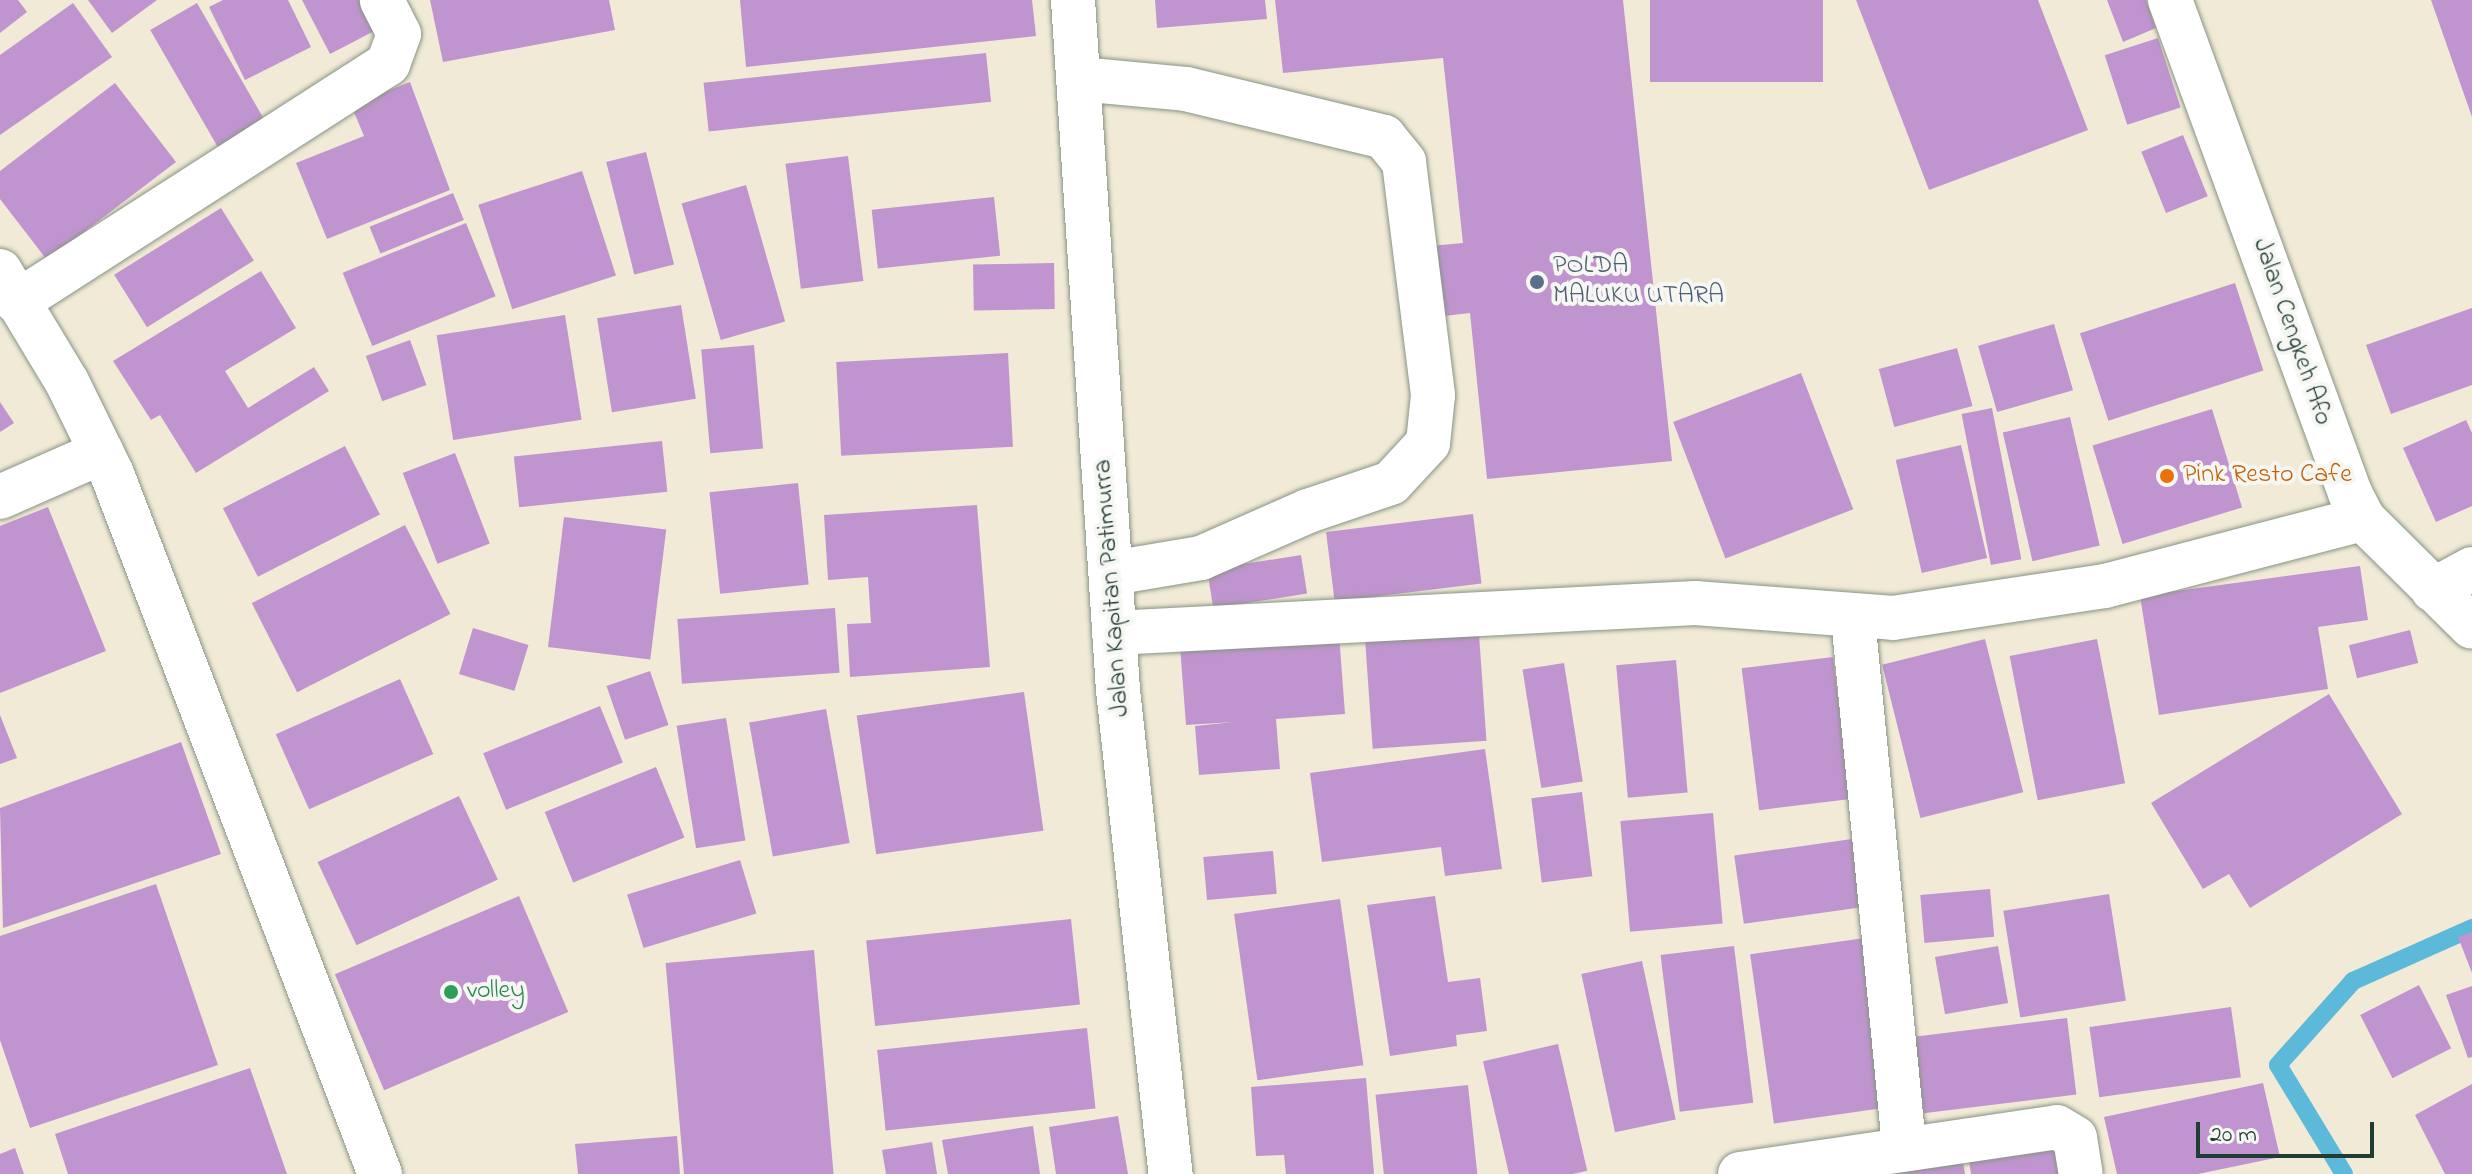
<!DOCTYPE html>
<style>
body{margin:0}
#map{position:relative;width:2472px;height:1174px;overflow:hidden;background:#f0ead6;font-family:"Indie Flower",sans-serif}
div>[style]{position:absolute}
.stream>*{height:18px;margin:-9px;padding:0 9px;transform-origin:9px;border-radius:9px;background:#5cb9da}
.building>*{inset:0;background:#c095cf;transform-origin:0 0}
.roads{filter:drop-shadow(0 0 2px #889485) drop-shadow(0 0 2px #889485)}
.minor>*{height:44px;margin:-22px;padding:0 22px;transform-origin:22px;border-radius:22px;background:#fff}
.dots>*{width:22px;height:22px;translate:-50% -50%;box-sizing:border-box;border:4px solid #f6f6f2;border-radius:50%}
span{translate:-50% -50%;white-space:nowrap;text-align:center;line-height:1.15;-webkit-text-stroke:8px #f6f6f2;paint-order:stroke}
.service-label{font-size:26px;color:#4e5e75}
.left{translate:0 -50%;text-align:left}
.street-label{font-size:26px;color:#1f3d34}
.food-label{font-size:26px;color:#c56008}
.leisure-label{font-size:26px;color:#27864d}
.scale{position:absolute;left:2196px;top:1122px;width:178px;height:36px;box-sizing:border-box;border:4px solid #1f3d34;border-top:0;padding-left:10px;font-size:24px;line-height:28px;white-space:nowrap;color:#1f3d34;-webkit-text-stroke:6px #f6f6f2;paint-order:stroke}
</style>
<div id="map">
<div class="stream">
<i style="left:2344px;top:1174px;width:127px;rotate:-121.2deg"></i>
<i style="left:2278px;top:1065px;width:113px;rotate:-48.2deg"></i>
<i style="left:2353px;top:981px;width:130px;rotate:-24deg"></i>
</div>
<div class="building">
<i style="clip-path:polygon(0 0,18px 0,27px 12px,0 33px)"></i>
<i style="clip-path:polygon(88px 0,157px 0,112px 33px)"></i>
<i style="clip-path:polygon(223px 0,288px 0,311px 47px,245px 80px,209px 7px)"></i>
<i style="clip-path:polygon(302px 0,368px 0,382px 27px,330px 54px)"></i>
<i style="clip-path:polygon(430px 0,609px 0,615px 30px,443px 62px)"></i>
<i style="clip-path:polygon(740px 0,1032px 0,1036px 36px,746px 67px)"></i>
<i style="clip-path:polygon(1155px 0,1265px 0,1267px 19px,1157px 28px)"></i>
<i style="clip-path:polygon(1275px 0,1623px 0,1672px 461px,1487px 479px,1470px 313px,1426px 318px,1419px 247px,1463px 243px,1443px 58px,1283px 73px)"></i>
<i style="left:1650px;top:0;width:173px;height:82px"></i>
<i style="clip-path:polygon(1856px 0,2038px 0,2088px 130px,1929px 190px)"></i>
<i style="clip-path:polygon(2107px 0,2146px 0,2156px 28px,2123px 42px)"></i>
<i style="clip-path:polygon(2431px 0,2472px 0,2472px 117px)"></i>
<i style="clip-path:polygon(73px 3px,112px 57px,0 135px,0 55px)"></i>
<i style="left:197px;top:3px;width:135px;height:54px;rotate:60deg"></i>
<i style="left:2158px;top:38px;width:73px;height:56px;rotate:72deg"></i>
<i style="left:986px;top:53px;width:49px;height:284px;rotate:84deg"></i>
<i style="clip-path:polygon(410px 82px,450px 190px,327px 239px,296px 163px,364px 136px,351px 105px)"></i>
<i style="clip-path:polygon(115px 83px,176px 162px,47px 260px,0 199px,0 171px)"></i>
<i style="left:2183px;top:135px;width:66px;height:45px;rotate:68deg"></i>
<i style="left:646px;top:152px;width:116px;height:41px;rotate:76deg"></i>
<i style="left:848px;top:156px;width:126px;height:63px;rotate:83deg"></i>
<i style="left:582px;top:171px;width:110px;height:109px;rotate:72deg"></i>
<i style="left:746px;top:185px;width:142px;height:67px;rotate:74deg"></i>
<i style="left:453px;top:193px;width:29px;height:90px;rotate:68deg"></i>
<i style="left:994px;top:197px;width:59px;height:123px;rotate:84deg"></i>
<i style="left:221px;top:208px;width:62px;height:126px;rotate:58deg"></i>
<i style="left:466px;top:223px;width:79px;height:133px;rotate:68deg"></i>
<i style="left:1054px;top:263px;width:46px;height:81px;rotate:89deg"></i>
<i style="clip-path:polygon(261px 271px,296px 328px,225px 371px,248px 408px,314px 367px,329px 391px,196px 473px,160px 415px,151px 420px,113px 361px)"></i>
<i style="left:2235px;top:283px;width:92px;height:163px;rotate:72deg"></i>
<i style="left:681px;top:305px;width:95px;height:85px;rotate:81deg"></i>
<i style="clip-path:polygon(2472px 308px,2472px 385px,2391px 414px,2366px 345px)"></i>
<i style="left:565px;top:315px;width:106px;height:130px;rotate:81deg"></i>
<i style="left:2054px;top:324px;width:69px;height:79px;rotate:74deg"></i>
<i style="left:410px;top:340px;width:48px;height:47px;rotate:70deg"></i>
<i style="left:754px;top:345px;width:104px;height:53px;rotate:85deg"></i>
<i style="left:1957px;top:348px;width:60px;height:81px;rotate:75deg"></i>
<i style="left:1008px;top:353px;width:94px;height:172px;rotate:87deg"></i>
<i style="left:1801px;top:373px;width:146px;height:137px;rotate:69deg"></i>
<i style="clip-path:polygon(0 402px,14px 423px,0 432px)"></i>
<i style="left:1992px;top:408px;width:154px;height:31px;rotate:79deg"></i>
<i style="left:2212px;top:409px;width:103px;height:125px;rotate:73deg"></i>
<i style="left:2070px;top:417px;width:132px;height:69px;rotate:77deg"></i>
<i style="clip-path:polygon(2466px 420px,2472px 433px,2472px 506px,2436px 522px,2403px 448px)"></i>
<i style="left:662px;top:441px;width:51px;height:149px;rotate:84deg"></i>
<i style="left:1961px;top:445px;width:116px;height:67px;rotate:77deg"></i>
<i style="left:345px;top:446px;width:77px;height:137px;rotate:63deg"></i>
<i style="left:455px;top:453px;width:97px;height:56px;rotate:69deg"></i>
<i style="left:798px;top:483px;width:102px;height:89px;rotate:84deg"></i>
<i style="clip-path:polygon(977px 505px,990px 667px,850px 677px,847px 624px,871px 623px,868px 577px,828px 580px,824px 515px)"></i>
<i style="clip-path:polygon(48px 507px,106px 651px,0 693px,0 526px)"></i>
<i style="left:1473px;top:514px;width:70px;height:148px;rotate:83deg"></i>
<i style="left:564px;top:517px;width:103px;height:131px;rotate:7deg"></i>
<i style="left:405px;top:525px;width:100px;height:172px;rotate:63deg"></i>
<i style="left:1301px;top:555px;width:39px;height:95px;rotate:81deg"></i>
<i style="clip-path:polygon(2360px 566px,2368px 620px,2318px 627px,2328px 689px,2159px 715px,2140px 596px)"></i>
<i style="left:835px;top:608px;width:65px;height:158px;rotate:86deg"></i>
<i style="left:1478px;top:620px;width:121px;height:114px;rotate:86deg"></i>
<i style="clip-path:polygon(1338px 621px,1345px 714px,1276px 719px,1280px 769px,1199px 775px,1195px 726px,1234px 722px,1186px 725px,1179px 633px)"></i>
<i style="left:473px;top:628px;width:58px;height:48px;rotate:17deg"></i>
<i style="left:2410px;top:630px;width:34px;height:63px;rotate:76deg"></i>
<i style="left:1985px;top:639px;width:158px;height:106px;rotate:76deg"></i>
<i style="left:2097px;top:639px;width:147px;height:89px;rotate:79deg"></i>
<i style="left:1833px;top:657px;width:143px;height:92px;rotate:83deg"></i>
<i style="left:1676px;top:660px;width:133px;height:60px;rotate:85deg"></i>
<i style="left:1564px;top:663px;width:120px;height:42px;rotate:81deg"></i>
<i style="left:650px;top:671px;width:57px;height:46px;rotate:71deg"></i>
<i style="left:400px;top:679px;width:82px;height:136px;rotate:66deg"></i>
<i style="left:1024px;top:692px;width:140px;height:169px;rotate:82deg"></i>
<i style="clip-path:polygon(2329px 694px,2402px 814px,2250px 908px,2229px 874px,2203px 889px,2151px 803px)"></i>
<i style="left:600px;top:706px;width:61px;height:126px;rotate:68deg"></i>
<i style="left:826px;top:709px;width:136px;height:78px;rotate:80deg"></i>
<i style="clip-path:polygon(0 715px,17px 758px,0 764px)"></i>
<i style="left:726px;top:718px;width:124px;height:50px;rotate:81deg"></i>
<i style="clip-path:polygon(181px 742px,221px 854px,3px 928px,0 808px)"></i>
<i style="clip-path:polygon(1485px 749px,1502px 869px,1445px 876px,1441px 847px,1322px 862px,1310px 773px)"></i>
<i style="left:656px;top:767px;width:76px;height:120px;rotate:68deg"></i>
<i style="left:1582px;top:792px;width:85px;height:51px;rotate:83deg"></i>
<i style="left:459px;top:796px;width:92px;height:156px;rotate:65deg"></i>
<i style="left:1713px;top:813px;width:111px;height:93px;rotate:85deg"></i>
<i style="left:1859px;top:838px;width:69px;height:126px;rotate:82deg"></i>
<i style="left:1273px;top:851px;width:43px;height:70px;rotate:85deg"></i>
<i style="left:740px;top:860px;width:56px;height:118px;rotate:73deg"></i>
<i style="clip-path:polygon(156px 884px,218px 1065px,30px 1128px,0 1040px,0 936px)"></i>
<i style="left:1990px;top:889px;width:48px;height:70px;rotate:85deg"></i>
<i style="left:2109px;top:894px;width:108px;height:107px;rotate:81deg"></i>
<i style="left:519px;top:896px;width:126px;height:200px;rotate:67deg"></i>
<i style="clip-path:polygon(1435px 896px,1448px 982px,1480px 978px,1487px 1031px,1456px 1035px,1457px 1046px,1390px 1056px,1367px 905px)"></i>
<i style="left:1340px;top:899px;width:168px;height:107px;rotate:82deg"></i>
<i style="left:1071px;top:919px;width:86px;height:206px;rotate:84deg"></i>
<i style="clip-path:polygon(2472px 932px,2472px 973px,2458px 937px)"></i>
<i style="left:1865px;top:938px;width:171px;height:116px;rotate:82deg"></i>
<i style="left:1734px;top:946px;width:158px;height:74px;rotate:83deg"></i>
<i style="left:1998px;top:946px;width:58px;height:64px;rotate:80deg"></i>
<i style="left:814px;top:950px;width:225px;height:149px;rotate:85deg"></i>
<i style="left:1642px;top:961px;width:162px;height:62px;rotate:78deg"></i>
<i style="left:2419px;top:985px;width:71px;height:66px;rotate:63deg"></i>
<i style="clip-path:polygon(2472px 986px,2472px 1057px,2468px 1058px,2446px 995px)"></i>
<i style="left:2231px;top:1007px;width:71px;height:143px;rotate:82deg"></i>
<i style="left:2067px;top:1018px;width:77px;height:154px;rotate:83deg"></i>
<i style="left:1087px;top:1028px;width:81px;height:211px;rotate:84deg"></i>
<i style="left:1558px;top:1044px;width:130px;height:77px;rotate:77deg"></i>
<i style="clip-path:polygon(250px 1068px,287px 1174px,68px 1174px,55px 1134px)"></i>
<i style="clip-path:polygon(1366px 1078px,1374px 1174px,1286px 1174px,1284px 1155px,1256px 1156px,1251px 1087px)"></i>
<i style="clip-path:polygon(2263px 1083px,2280px 1157px,2198px 1174px,2117px 1174px,2104px 1117px)"></i>
<i style="clip-path:polygon(2472px 1084px,2472px 1174px,2445px 1174px,2415px 1115px)"></i>
<i style="left:1468px;top:1085px;width:90px;height:93px;rotate:84deg"></i>
<i style="clip-path:polygon(1118px 1116px,1128px 1174px,1056px 1174px,1049px 1127px)"></i>
<i style="clip-path:polygon(1033px 1126px,1040px 1174px,948px 1174px,942px 1140px)"></i>
<i style="clip-path:polygon(677px 1136px,680px 1174px,578px 1174px,575px 1144px)"></i>
<i style="clip-path:polygon(2065px 1140px,2070px 1174px,1971px 1174px,1968px 1154px)"></i>
<i style="clip-path:polygon(932px 1142px,937px 1174px,886px 1174px,882px 1150px)"></i>
<i style="clip-path:polygon(15px 1148px,24px 1174px,0 1174px,0 1154px)"></i>
<i style="clip-path:polygon(1962px 1156px,1965px 1174px,1886px 1174px)"></i>
</div>
<div class="roads">
<div class="minor">
<i style="left:1073px;top:0;width:691px;rotate:86.27deg"></i>
<i style="left:1118px;top:690px;width:487px;rotate:83.8deg"></i>
<i style="left:2170px;top:0;width:525px;rotate:69.94deg"></i>
<i style="left:2350px;top:493px;width:29px;rotate:63deg"></i>
<i style="left:2363px;top:519px;width:153px;rotate:44.7deg"></i>
<i style="left:1079px;top:79px;width:107px;rotate:5.3deg"></i>
<i style="left:1186px;top:89px;width:204px;rotate:13.6deg"></i>
<i style="left:1384px;top:137px;width:32px;rotate:51deg"></i>
<i style="left:1404px;top:162px;width:235px;rotate:82.9deg"></i>
<i style="left:1433px;top:395px;width:48px;rotate:95.9deg"></i>
<i style="left:1428px;top:443px;width:54px;rotate:132.8deg"></i>
<i style="left:1391px;top:483px;width:88px;rotate:161.4deg"></i>
<i style="left:1308px;top:511px;width:117px;rotate:156.3deg"></i>
<i style="left:1201px;top:558px;width:90px;rotate:170.4deg"></i>
<i style="left:0;top:271px;width:130px;rotate:58.9deg"></i>
<i style="left:67px;top:382px;width:102px;rotate:63.9deg"></i>
<i style="left:112px;top:474px;width:750px;rotate:69.05deg"></i>
<i style="left:17px;top:302px;width:441px;rotate:-32.7deg"></i>
<i style="left:388px;top:64px;width:32px;rotate:-70deg"></i>
<i style="left:399px;top:34px;width:38px;rotate:-117deg"></i>
<i style="left:0;top:497px;width:111px;rotate:-23.8deg"></i>
<i style="left:2433px;top:590px;width:44px;rotate:-28.3deg"></i>
<i style="left:1853px;top:618px;width:530px;rotate:84.48deg"></i>
<i style="left:1114px;top:633px;width:582px;rotate:-2.96deg"></i>
<i style="left:1695px;top:603px;width:199px;rotate:4.3deg"></i>
<i style="left:1893px;top:618px;width:214px;rotate:-8.6deg"></i>
<i style="left:2105px;top:586px;width:267px;rotate:-14.6deg"></i>
<i style="left:1740px;top:1174px;width:320px;rotate:-8.4deg"></i>
<i style="left:2057px;top:1127px;width:21px;rotate:31deg"></i>
<i style="left:2075px;top:1138px;width:36px;rotate:81deg"></i>
</div>
</div>
<div class="dots">
<i style="left:1537px;top:282px;background:#5c6f8a"></i>
<i style="left:2167px;top:476px;background:#e8710a"></i>
<i style="left:451px;top:992px;background:#2e9e5b"></i>
</div>
<div class="service-label">
<span class="left" style="left:1553px;top:282px">POLDA<br>MALUKU UTARA</span>
</div>
<div class="street-label">
<span style="left:2291px;top:332px;rotate:71deg">Jalan Cengkeh Afo</span>
<span style="left:1113px;top:588px;rotate:-94deg">Jalan Kapitan Patimurra</span>
</div>
<div class="food-label">
<span class="left" style="left:2183px;top:476px">Pink Resto Cafe</span>
</div>
<div class="leisure-label">
<span class="left" style="left:467px;top:992px">volley</span>
</div>
<div class="scale">20 m</div>
</div>
